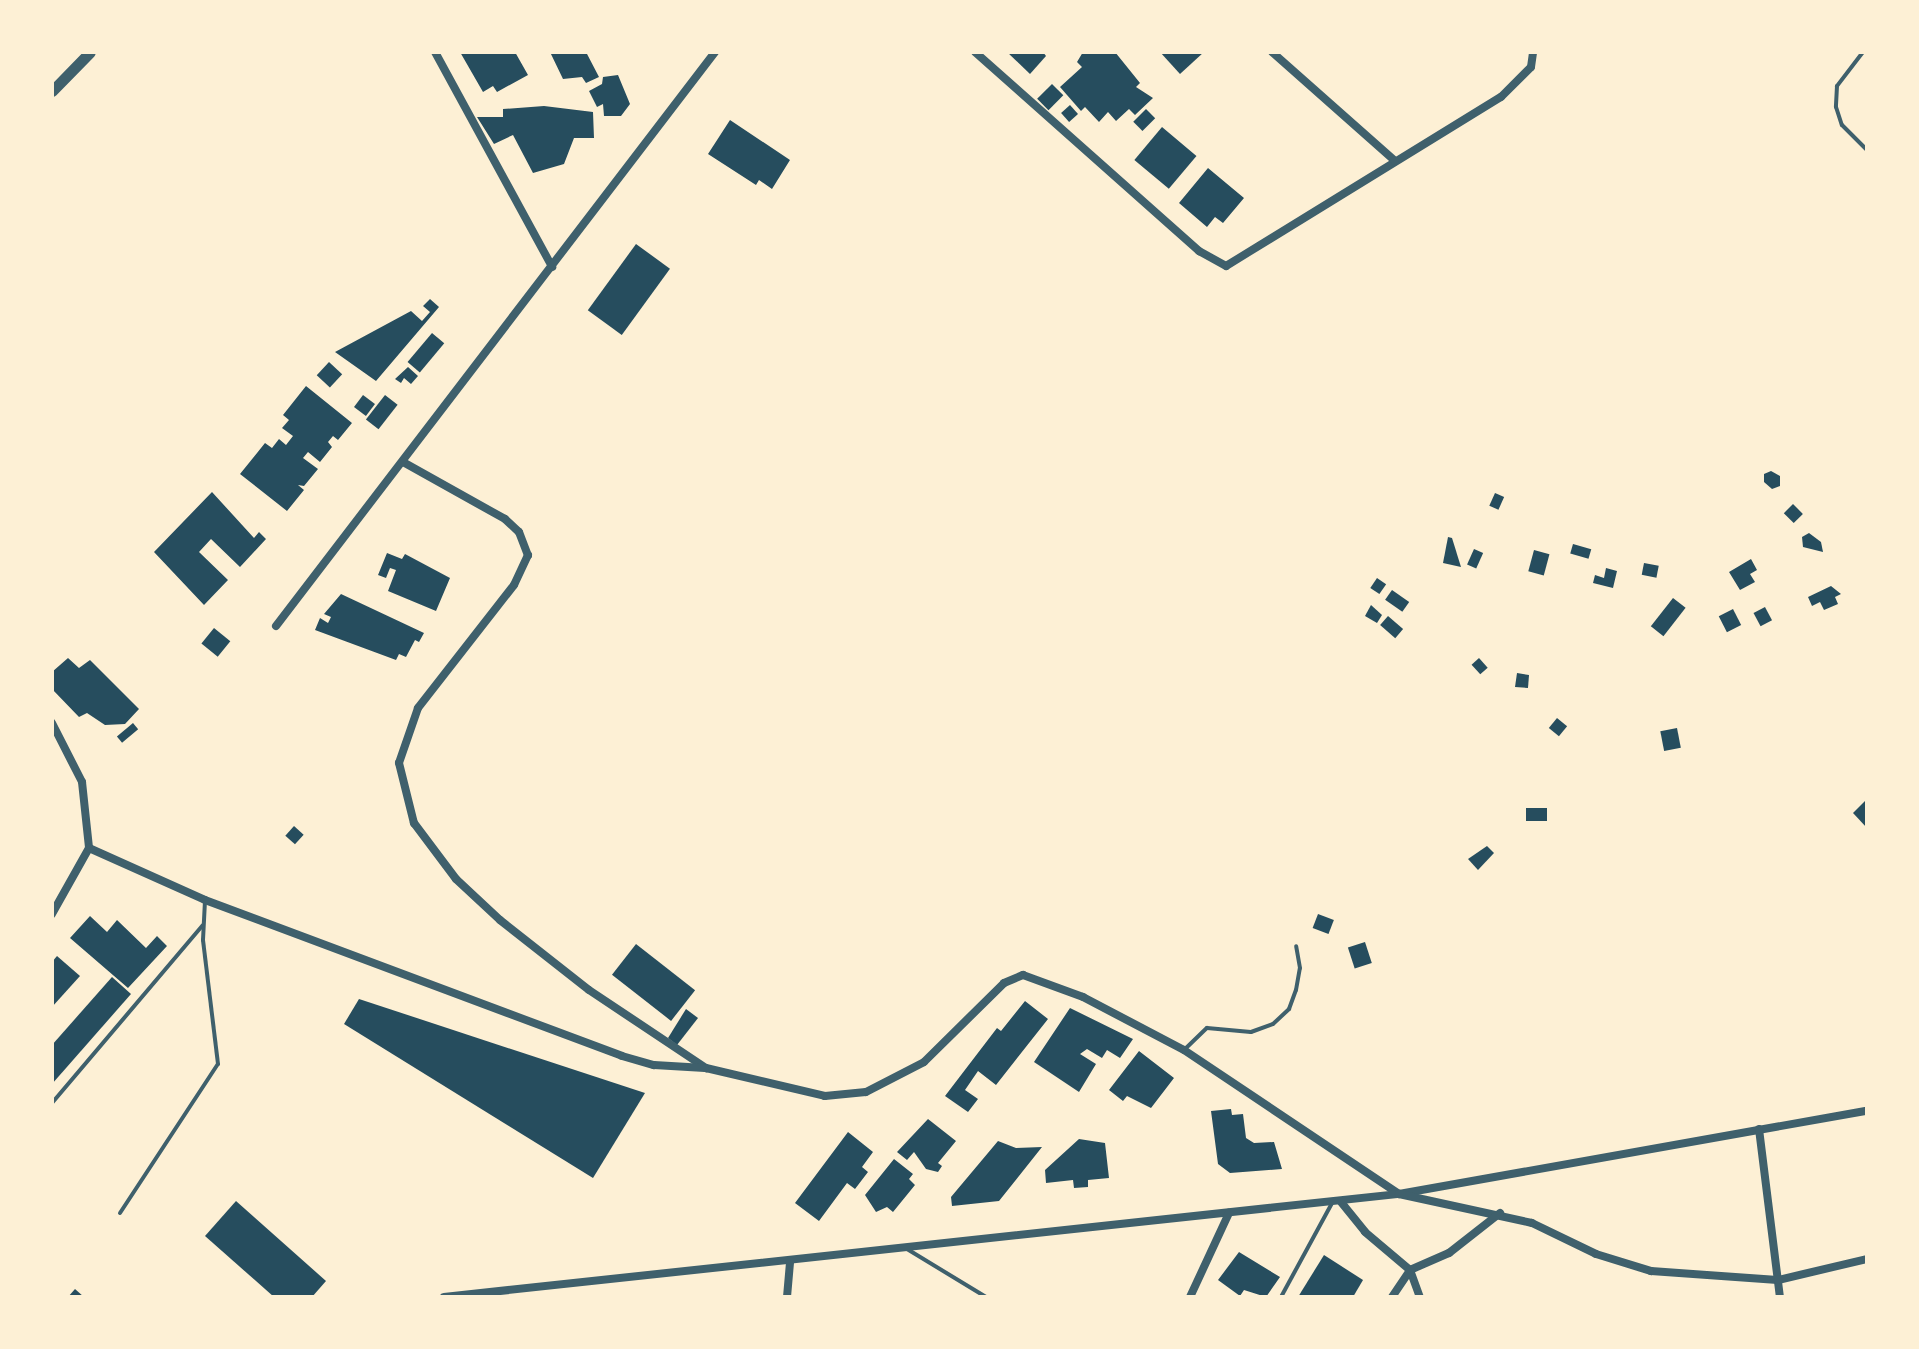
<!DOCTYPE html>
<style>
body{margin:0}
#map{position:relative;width:1919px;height:1349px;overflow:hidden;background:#fdf0d5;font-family:Georgia,serif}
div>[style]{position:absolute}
.building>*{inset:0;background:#264d5e;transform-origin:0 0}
.service>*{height:4px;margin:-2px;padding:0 2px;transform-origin:2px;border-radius:2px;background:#3f606c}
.minor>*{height:8px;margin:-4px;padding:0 4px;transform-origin:4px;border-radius:4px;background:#3f606c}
.tertiary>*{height:11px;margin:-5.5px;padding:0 5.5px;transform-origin:5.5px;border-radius:5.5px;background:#3f606c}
span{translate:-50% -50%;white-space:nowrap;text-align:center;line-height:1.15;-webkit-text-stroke:8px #fdf0d5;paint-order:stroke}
.frame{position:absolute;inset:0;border:54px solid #fdf0d5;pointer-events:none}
</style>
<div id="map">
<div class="building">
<i style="clip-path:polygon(460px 52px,515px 52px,528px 75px,497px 92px,493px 86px,483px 92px)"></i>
<i style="clip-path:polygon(550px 52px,586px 52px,599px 77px,586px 83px,582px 77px,563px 79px)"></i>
<i style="clip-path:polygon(1007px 52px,1043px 52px,1046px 56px,1030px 74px)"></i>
<i style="clip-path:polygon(1083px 52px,1115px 52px,1140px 83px,1136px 87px,1153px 98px,1135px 115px,1129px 109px,1116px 121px,1108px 112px,1099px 122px,1085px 107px,1081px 111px,1060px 87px,1082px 67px,1077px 62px)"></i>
<i style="clip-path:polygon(1160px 52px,1204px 52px,1180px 74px)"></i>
<i style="clip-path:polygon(618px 75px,630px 104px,621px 116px,604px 116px,603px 104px,597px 107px,589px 91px,602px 84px,603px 77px)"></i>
<i style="left:1052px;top:84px;width:16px;height:21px;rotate:45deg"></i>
<i style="left:1070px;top:105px;width:12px;height:12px;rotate:48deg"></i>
<i style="clip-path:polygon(544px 106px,593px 112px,594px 138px,574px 138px,564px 164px,533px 173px,513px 135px,494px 144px,477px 117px,503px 117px,503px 109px)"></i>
<i style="left:1146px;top:109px;width:13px;height:18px;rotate:45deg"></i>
<i style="clip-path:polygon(730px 120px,790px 160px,772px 189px,759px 180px,756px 185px,708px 154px)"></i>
<i style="left:1162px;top:127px;width:45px;height:43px;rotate:40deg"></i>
<i style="clip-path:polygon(1208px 168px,1244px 198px,1223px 223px,1215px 217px,1207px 227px,1179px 203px)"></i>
<i style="left:636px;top:244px;width:42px;height:82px;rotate:36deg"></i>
<i style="clip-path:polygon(430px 299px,439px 307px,376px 381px,335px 352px,411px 311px,422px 321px,430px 312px,423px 306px)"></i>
<i style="left:432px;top:333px;width:16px;height:38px;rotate:40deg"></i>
<i style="left:329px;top:362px;width:18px;height:18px;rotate:43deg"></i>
<i style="clip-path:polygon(408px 367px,418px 376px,411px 384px,404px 378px,401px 383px,395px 379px)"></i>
<i style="clip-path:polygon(306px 386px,352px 423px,338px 440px,333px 436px,328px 442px,332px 447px,320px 462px,308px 452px,303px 458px,318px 469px,304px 486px,298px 485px,304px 490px,287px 511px,240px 474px,265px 443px,272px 448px,279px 439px,286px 445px,293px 436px,282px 428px,289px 420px,283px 415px)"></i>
<i style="left:363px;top:395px;width:15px;height:15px;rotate:37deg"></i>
<i style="left:385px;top:395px;width:16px;height:31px;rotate:38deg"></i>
<i style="clip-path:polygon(1771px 471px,1780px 476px,1780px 486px,1772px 489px,1764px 482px,1764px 474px)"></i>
<i style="clip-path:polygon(212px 492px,254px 538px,259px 532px,266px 539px,240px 567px,211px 539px,199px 552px,228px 580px,204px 605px,154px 552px)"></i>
<i style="left:1495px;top:493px;width:10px;height:14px;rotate:24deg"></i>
<i style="left:1793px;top:504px;width:14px;height:13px;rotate:45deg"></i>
<i style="clip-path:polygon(1809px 533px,1821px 542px,1823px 552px,1803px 547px,1802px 537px)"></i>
<i style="clip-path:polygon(1448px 537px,1452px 538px,1461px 567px,1443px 563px)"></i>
<i style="left:1573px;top:544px;width:19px;height:10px;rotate:16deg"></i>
<i style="left:1474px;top:549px;width:10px;height:17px;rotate:24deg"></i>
<i style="left:1534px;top:550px;width:16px;height:22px;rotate:15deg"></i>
<i style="clip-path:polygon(387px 553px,402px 559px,405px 554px,450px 578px,436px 611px,388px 591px,396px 570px,390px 568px,386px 578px,378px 575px)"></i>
<i style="clip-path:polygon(1751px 559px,1757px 570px,1750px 574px,1755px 582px,1740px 590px,1729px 572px)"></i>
<i style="left:1644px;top:563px;width:15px;height:12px;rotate:11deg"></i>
<i style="clip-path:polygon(1606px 568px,1617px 571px,1613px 588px,1593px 583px,1595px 575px,1604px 578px)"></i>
<i style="left:1377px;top:578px;width:11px;height:12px;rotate:34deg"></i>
<i style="clip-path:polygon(1831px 586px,1841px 594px,1835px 597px,1838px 604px,1824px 610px,1820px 602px,1812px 606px,1808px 597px)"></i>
<i style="left:1392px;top:590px;width:21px;height:12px;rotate:35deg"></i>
<i style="clip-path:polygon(341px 594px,424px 633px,419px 642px,415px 640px,406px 657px,399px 654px,396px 660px,315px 630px,320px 618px,328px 623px,331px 617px,324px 614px)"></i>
<i style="left:1673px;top:598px;width:16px;height:36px;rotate:38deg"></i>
<i style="clip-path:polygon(1371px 605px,1382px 615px,1377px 623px,1365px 616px)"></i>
<i style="left:1765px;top:607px;width:15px;height:13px;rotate:62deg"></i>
<i style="left:1733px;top:609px;width:18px;height:16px;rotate:63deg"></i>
<i style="left:1388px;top:616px;width:20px;height:12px;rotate:41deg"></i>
<i style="left:214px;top:628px;width:21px;height:20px;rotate:39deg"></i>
<i style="clip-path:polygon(68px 658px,79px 668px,90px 660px,139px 709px,125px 724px,105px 725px,87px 713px,79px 717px,52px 689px,52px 672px)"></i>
<i style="left:1479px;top:658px;width:13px;height:10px;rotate:48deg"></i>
<i style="clip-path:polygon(1517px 673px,1529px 675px,1528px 688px,1515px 687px)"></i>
<i style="left:1557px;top:718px;width:13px;height:13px;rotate:39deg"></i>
<i style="left:133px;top:723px;width:8px;height:21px;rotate:50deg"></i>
<i style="left:1677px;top:728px;width:20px;height:17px;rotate:79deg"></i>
<i style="clip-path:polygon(1867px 799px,1867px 828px,1853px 813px)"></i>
<i style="left:1526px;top:808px;width:21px;height:13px"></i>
<i style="left:294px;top:826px;width:13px;height:13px;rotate:42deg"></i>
<i style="clip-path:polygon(1487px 846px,1494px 853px,1478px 870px,1468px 859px)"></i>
<i style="left:1318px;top:914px;width:17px;height:15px;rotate:21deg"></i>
<i style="clip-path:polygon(90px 916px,107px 932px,117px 920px,146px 948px,157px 936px,167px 946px,128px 988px,70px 938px)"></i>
<i style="left:1365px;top:942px;width:22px;height:18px;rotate:72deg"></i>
<i style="left:636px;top:944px;width:75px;height:39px;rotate:38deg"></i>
<i style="clip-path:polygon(57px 956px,80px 976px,52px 1007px,52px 962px)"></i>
<i style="clip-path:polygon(112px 977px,131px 994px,52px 1084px,52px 1045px)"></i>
<i style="clip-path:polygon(359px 999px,645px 1093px,593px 1178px,344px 1024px)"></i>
<i style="clip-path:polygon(1025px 1001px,1048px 1019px,996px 1085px,978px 1071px,965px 1090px,978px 1099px,968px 1112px,945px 1096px,997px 1028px,1001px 1031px)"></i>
<i style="clip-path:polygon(1070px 1008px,1133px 1039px,1120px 1058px,1107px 1050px,1102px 1058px,1087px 1049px,1080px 1054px,1096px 1064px,1079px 1092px,1034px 1062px)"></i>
<i style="clip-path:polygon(686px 1009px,698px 1018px,677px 1045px,668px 1038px)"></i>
<i style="clip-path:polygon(1139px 1051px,1174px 1078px,1151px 1108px,1127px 1096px,1123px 1101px,1109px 1090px)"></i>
<i style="clip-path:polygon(1231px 1109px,1232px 1115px,1243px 1114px,1246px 1138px,1254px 1143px,1274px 1142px,1282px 1169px,1230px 1173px,1218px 1164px,1211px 1111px)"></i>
<i style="clip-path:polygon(928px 1119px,956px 1141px,938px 1163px,942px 1166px,938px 1172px,926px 1169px,914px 1152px,907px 1160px,897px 1152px)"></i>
<i style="clip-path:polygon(848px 1132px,873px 1152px,862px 1167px,868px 1172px,855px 1189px,847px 1183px,819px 1221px,795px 1203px)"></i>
<i style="clip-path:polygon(1079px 1139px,1105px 1143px,1109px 1178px,1088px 1180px,1088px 1187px,1074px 1188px,1073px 1180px,1046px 1183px,1045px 1170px)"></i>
<i style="clip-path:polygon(998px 1141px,1016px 1148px,1042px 1147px,999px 1201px,952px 1206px,951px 1197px)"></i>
<i style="clip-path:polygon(894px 1159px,913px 1174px,909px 1179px,915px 1185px,893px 1212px,887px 1207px,876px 1212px,865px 1195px)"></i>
<i style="clip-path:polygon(236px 1201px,326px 1281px,312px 1297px,274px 1297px,205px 1236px)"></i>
<i style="clip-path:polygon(1239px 1252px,1280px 1277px,1266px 1297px,1244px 1290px,1240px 1296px,1218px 1280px)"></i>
<i style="clip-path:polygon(1324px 1255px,1363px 1280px,1353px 1297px,1298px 1297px)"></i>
<i style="clip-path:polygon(75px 1289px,84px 1297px,68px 1297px)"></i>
</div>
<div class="service">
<i style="left:1863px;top:52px;width:43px;rotate:127.4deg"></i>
<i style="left:1837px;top:86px;width:21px;rotate:93deg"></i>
<i style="left:1836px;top:107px;width:19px;rotate:72deg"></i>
<i style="left:1842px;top:125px;width:35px;rotate:45deg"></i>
<i style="left:1184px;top:1050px;width:32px;rotate:-44deg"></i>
<i style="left:1207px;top:1028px;width:44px;rotate:5.2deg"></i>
<i style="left:1251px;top:1032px;width:23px;rotate:-20deg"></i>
<i style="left:1273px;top:1024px;width:22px;rotate:-43deg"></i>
<i style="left:1289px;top:1009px;width:20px;rotate:-70deg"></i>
<i style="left:1296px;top:990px;width:22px;rotate:-80deg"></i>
<i style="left:1300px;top:968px;width:22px;rotate:-100deg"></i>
<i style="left:52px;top:1103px;width:233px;rotate:-49.7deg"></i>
<i style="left:120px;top:1213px;width:178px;rotate:-56.7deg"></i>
<i style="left:218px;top:1064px;width:125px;rotate:-96.9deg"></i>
<i style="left:203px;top:940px;width:40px;rotate:-87.1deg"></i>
<i style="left:907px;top:1249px;width:92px;rotate:31.3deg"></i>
<i style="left:1281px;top:1297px;width:107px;rotate:-61.5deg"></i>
</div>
<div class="minor">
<i style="left:435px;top:52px;width:245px;rotate:61.4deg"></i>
<i style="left:975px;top:52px;width:300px;rotate:41.6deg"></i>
<i style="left:1199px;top:251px;width:31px;rotate:29deg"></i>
<i style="left:1226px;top:266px;width:323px;rotate:-31.6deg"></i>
<i style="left:1501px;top:97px;width:42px;rotate:-45deg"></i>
<i style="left:1531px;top:67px;width:15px;rotate:-82deg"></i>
<i style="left:1272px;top:52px;width:164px;rotate:41.5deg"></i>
<i style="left:403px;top:462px;width:117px;rotate:29.2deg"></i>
<i style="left:505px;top:519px;width:19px;rotate:43deg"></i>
<i style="left:519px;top:532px;width:25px;rotate:69deg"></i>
<i style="left:528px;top:555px;width:33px;rotate:115deg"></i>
<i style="left:514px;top:585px;width:156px;rotate:128deg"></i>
<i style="left:418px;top:708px;width:58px;rotate:109.1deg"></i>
<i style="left:399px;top:763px;width:62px;rotate:76deg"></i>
<i style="left:414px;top:823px;width:70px;rotate:53.1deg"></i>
<i style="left:456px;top:879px;width:60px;rotate:43deg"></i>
<i style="left:500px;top:920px;width:113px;rotate:38.2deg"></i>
<i style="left:589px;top:990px;width:141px;rotate:33.7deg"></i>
<i style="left:706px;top:1068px;width:122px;rotate:13.2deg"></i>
<i style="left:825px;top:1096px;width:41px;rotate:-5.6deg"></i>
<i style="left:866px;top:1092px;width:65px;rotate:-27.3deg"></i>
<i style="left:924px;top:1062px;width:112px;rotate:-44.6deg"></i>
<i style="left:1004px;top:983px;width:21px;rotate:-23deg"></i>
<i style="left:1023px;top:975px;width:64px;rotate:20.1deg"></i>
<i style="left:1083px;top:997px;width:114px;rotate:27.7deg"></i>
<i style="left:1184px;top:1050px;width:259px;rotate:33.8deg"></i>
<i style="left:1399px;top:1194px;width:475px;rotate:-10.1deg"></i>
<i style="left:276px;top:626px;width:723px;rotate:-52.59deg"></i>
<i style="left:52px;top:723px;width:66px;rotate:63deg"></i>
<i style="left:82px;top:782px;width:66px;rotate:83.9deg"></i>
<i style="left:89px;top:848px;width:76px;rotate:119.3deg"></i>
<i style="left:89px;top:848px;width:127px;rotate:24.1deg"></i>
<i style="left:205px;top:900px;width:445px;rotate:20.5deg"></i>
<i style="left:622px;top:1056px;width:33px;rotate:16deg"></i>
<i style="left:654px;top:1065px;width:51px;rotate:3.4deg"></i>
<i style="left:1759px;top:1129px;width:169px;rotate:82.9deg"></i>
<i style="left:1341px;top:1202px;width:38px;rotate:51deg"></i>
<i style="left:1365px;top:1232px;width:59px;rotate:40.2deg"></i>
<i style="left:1410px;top:1270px;width:29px;rotate:70deg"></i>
<i style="left:444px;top:1297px;width:961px;rotate:-6.16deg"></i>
<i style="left:1399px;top:1194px;width:136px;rotate:12.3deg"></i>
<i style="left:1532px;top:1223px;width:71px;rotate:25.8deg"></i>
<i style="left:1596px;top:1254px;width:58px;rotate:17.2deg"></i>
<i style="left:1651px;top:1271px;width:127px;rotate:4.1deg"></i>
<i style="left:1778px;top:1280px;width:91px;rotate:-13.3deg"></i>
<i style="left:787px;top:1297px;width:37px;rotate:-85deg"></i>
<i style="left:1190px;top:1297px;width:93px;rotate:-65.1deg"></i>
<i style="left:1392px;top:1297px;width:32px;rotate:-56deg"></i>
<i style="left:1410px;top:1270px;width:43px;rotate:-23.6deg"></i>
<i style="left:1449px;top:1253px;width:65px;rotate:-38.1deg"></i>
</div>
<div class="tertiary">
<i style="left:52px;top:91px;width:54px;rotate:-45.7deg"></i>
</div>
<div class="frame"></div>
</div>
